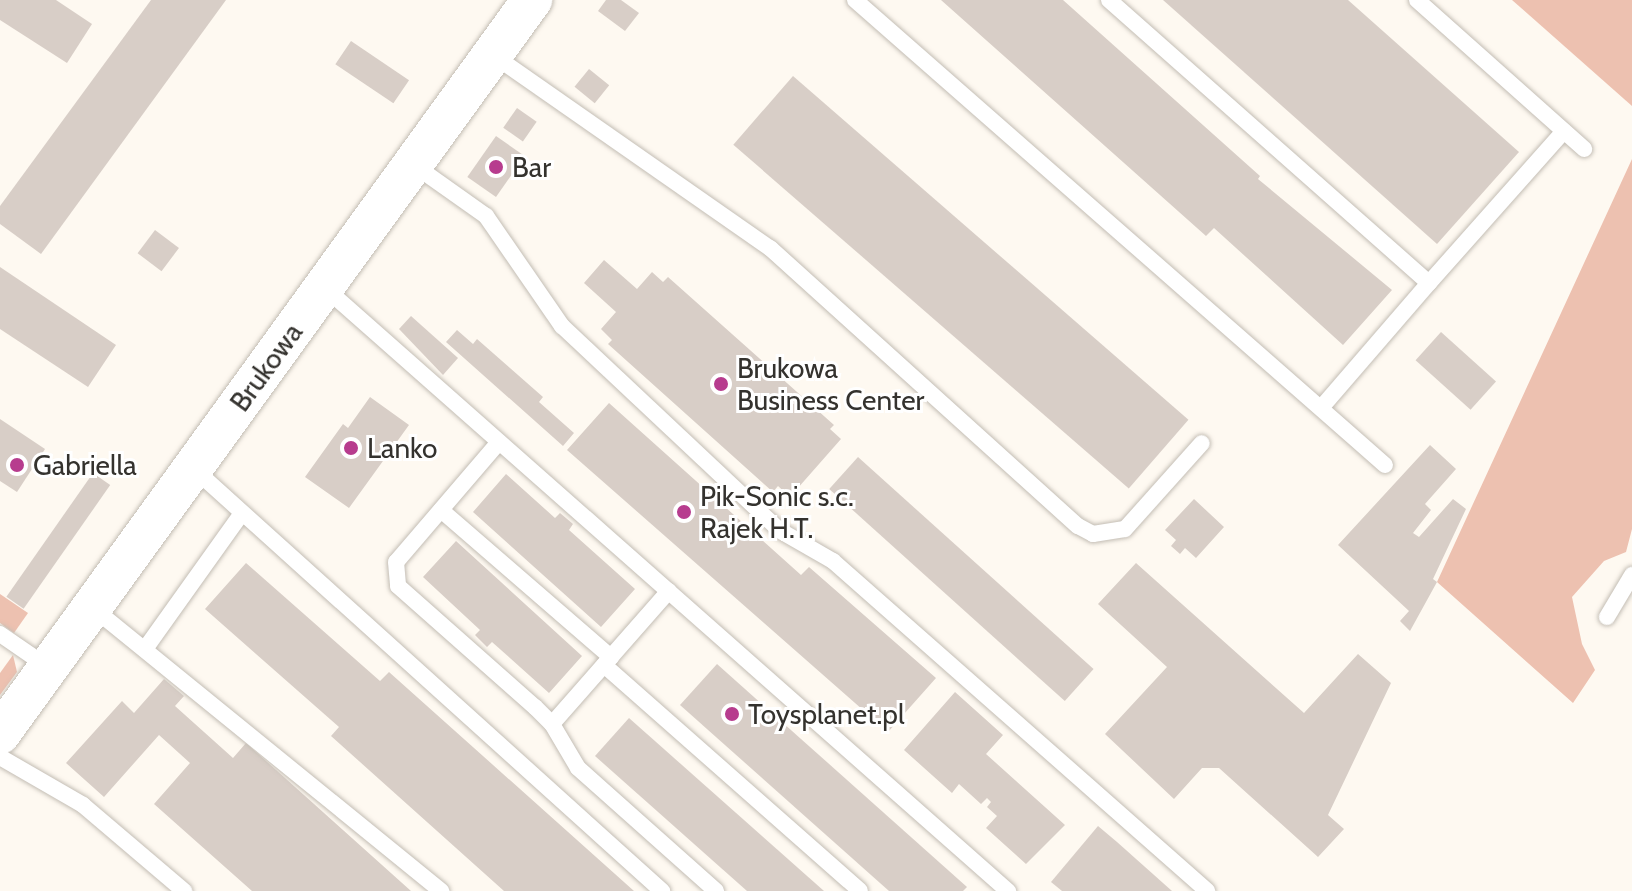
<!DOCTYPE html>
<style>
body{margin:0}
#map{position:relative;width:1632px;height:891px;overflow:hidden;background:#fef9f1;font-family:Cabin,sans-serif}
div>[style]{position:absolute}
.green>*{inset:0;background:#edc1b0}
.building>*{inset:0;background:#d8cec7;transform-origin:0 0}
.roads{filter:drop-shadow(0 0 2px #c3bdb4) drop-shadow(0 0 2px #c3bdb4)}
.service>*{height:16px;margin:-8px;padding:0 8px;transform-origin:8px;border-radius:8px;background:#fff}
.tertiary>*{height:40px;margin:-20px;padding:0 20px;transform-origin:20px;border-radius:20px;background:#fff}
.dots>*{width:22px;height:22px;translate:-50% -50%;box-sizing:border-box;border:4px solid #fff;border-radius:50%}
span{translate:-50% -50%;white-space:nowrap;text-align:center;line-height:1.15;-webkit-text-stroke:6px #fff;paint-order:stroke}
.poi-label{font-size:28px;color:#34322e}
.left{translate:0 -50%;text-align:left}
.street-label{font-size:28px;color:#34322e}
</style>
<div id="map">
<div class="green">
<i style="clip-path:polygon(1512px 0,1632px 0,1632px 106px)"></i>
<i style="clip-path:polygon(1632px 159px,1632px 529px,1626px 552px,1604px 561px,1572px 597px,1582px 644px,1595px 670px,1573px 703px,1437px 582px)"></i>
<i style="clip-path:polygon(0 594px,28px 613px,14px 633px,0 623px)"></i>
<i style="clip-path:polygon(13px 655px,17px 672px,0 695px,0 673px)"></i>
</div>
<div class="building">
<i style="clip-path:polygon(0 0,56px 0,92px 24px,67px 63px,0 20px)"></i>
<i style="clip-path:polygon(151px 0,226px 0,41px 254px,0 224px,0 206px)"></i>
<i style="clip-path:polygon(606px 0,621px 0,639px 13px,625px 31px,598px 11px)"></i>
<i style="clip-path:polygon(941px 0,1063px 0,1260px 176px,1258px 179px,1392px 290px,1343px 345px,1214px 228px,1206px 236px)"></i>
<i style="clip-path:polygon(1163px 0,1348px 0,1519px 152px,1437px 244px)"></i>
<i style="left:351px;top:41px;width:70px;height:28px;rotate:34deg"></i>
<i style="left:589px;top:69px;width:26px;height:23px;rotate:39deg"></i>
<i style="left:793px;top:76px;width:524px;height:91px;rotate:41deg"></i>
<i style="left:517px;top:108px;width:24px;height:24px;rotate:35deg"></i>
<i style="left:496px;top:136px;width:35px;height:50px;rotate:35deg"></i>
<i style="left:155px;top:230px;width:30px;height:29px;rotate:37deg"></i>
<i style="clip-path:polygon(604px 260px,637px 289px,652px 272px,663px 282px,668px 277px,834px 425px,830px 429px,841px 439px,790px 497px,778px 486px,773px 492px,608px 344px,612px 340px,601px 329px,616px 312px,584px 283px)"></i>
<i style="clip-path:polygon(0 267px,116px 345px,88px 387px,0 329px)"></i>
<i style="clip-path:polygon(411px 316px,458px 358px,443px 375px,399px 329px)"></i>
<i style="clip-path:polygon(457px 330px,473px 344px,477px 339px,543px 397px,539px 402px,574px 433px,563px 446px,446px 342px)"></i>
<i style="left:1441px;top:332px;width:74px;height:38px;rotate:42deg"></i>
<i style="clip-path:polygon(370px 397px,409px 425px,349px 508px,305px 477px,343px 424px,348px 428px)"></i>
<i style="clip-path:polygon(609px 403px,801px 575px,809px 567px,936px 678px,888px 732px,567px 450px)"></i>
<i style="clip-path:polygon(0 419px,45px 449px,17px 492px,0 481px)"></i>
<i style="clip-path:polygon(1430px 445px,1456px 469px,1425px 504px,1431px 510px,1413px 533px,1419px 537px,1453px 499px,1466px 509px,1433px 579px,1437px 582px,1410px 631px,1400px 621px,1409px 611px,1338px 545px)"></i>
<i style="left:858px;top:457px;width:317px;height:43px;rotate:42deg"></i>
<i style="left:93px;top:473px;width:21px;height:151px;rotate:35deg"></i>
<i style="clip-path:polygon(506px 474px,555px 518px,560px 513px,573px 524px,569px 530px,635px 589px,601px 627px,473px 512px)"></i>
<i style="clip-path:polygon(1194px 499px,1224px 527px,1196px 558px,1185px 548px,1180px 554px,1171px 546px,1176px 540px,1165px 530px)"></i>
<i style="clip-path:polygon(456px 541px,582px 656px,549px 693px,492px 642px,487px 647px,475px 635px,480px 630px,423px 577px)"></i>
<i style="clip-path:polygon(246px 563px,380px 681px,389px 672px,634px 891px,504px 891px,331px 736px,339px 727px,205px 609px)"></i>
<i style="clip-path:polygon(1136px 563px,1304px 713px,1358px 654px,1391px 683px,1328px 815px,1344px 829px,1318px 857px,1219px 768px,1202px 768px,1174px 799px,1105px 734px,1167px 667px,1098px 604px)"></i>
<i style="clip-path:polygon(717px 664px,967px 887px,963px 891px,889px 891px,680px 705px)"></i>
<i style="clip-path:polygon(164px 679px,184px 696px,175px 706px,233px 758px,246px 743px,411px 891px,252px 891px,154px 804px,190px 763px,159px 735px,104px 797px,66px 763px,122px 701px,134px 713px)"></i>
<i style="clip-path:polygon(955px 692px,1003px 735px,986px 754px,1065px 825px,1026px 864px,986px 828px,997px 816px,987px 807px,991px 802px,987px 798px,981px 804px,959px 784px,952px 793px,904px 750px)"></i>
<i style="clip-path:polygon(629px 718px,824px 891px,747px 891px,595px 756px)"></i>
<i style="clip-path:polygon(1098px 826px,1117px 842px,1172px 891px,1062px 891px,1051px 882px)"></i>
</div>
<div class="roads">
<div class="service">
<i style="left:855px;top:0;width:705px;rotate:41.26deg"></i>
<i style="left:1109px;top:0;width:427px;rotate:41.5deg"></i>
<i style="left:1429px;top:283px;width:203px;rotate:-48.4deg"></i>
<i style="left:1417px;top:0;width:224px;rotate:41.7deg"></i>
<i style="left:493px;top:55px;width:338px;rotate:34.9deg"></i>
<i style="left:770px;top:248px;width:415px;rotate:42.1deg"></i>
<i style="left:1078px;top:526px;width:17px;rotate:28deg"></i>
<i style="left:1093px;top:534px;width:32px;rotate:-9deg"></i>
<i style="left:1125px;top:529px;width:115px;rotate:-48.2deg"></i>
<i style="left:414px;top:165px;width:88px;rotate:35.3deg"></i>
<i style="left:486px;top:216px;width:134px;rotate:55.4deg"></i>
<i style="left:562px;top:326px;width:298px;rotate:43.2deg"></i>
<i style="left:779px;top:530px;width:62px;rotate:29.9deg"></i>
<i style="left:833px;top:561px;width:499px;rotate:41.4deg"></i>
<i style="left:324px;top:287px;width:913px;rotate:41.45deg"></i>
<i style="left:1321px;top:408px;width:165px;rotate:-49.2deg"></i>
<i style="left:499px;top:442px;width:158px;rotate:130.6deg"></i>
<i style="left:396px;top:562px;width:24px;rotate:85deg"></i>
<i style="left:398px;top:586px;width:183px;rotate:41.5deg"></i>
<i style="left:535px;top:707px;width:24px;rotate:45deg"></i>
<i style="left:552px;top:724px;width:51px;rotate:59.4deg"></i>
<i style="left:578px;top:768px;width:185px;rotate:41.7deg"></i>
<i style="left:193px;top:468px;width:632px;rotate:42.05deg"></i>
<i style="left:441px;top:510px;width:225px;rotate:40.9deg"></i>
<i style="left:93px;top:608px;width:449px;rotate:39.1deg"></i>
<i style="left:1607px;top:617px;width:49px;rotate:-59.2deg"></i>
<i style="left:0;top:634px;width:58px;rotate:34.5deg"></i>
<i style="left:145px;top:649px;width:163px;rotate:-54.5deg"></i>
<i style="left:604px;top:665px;width:341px;rotate:41.4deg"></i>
<i style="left:552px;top:724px;width:177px;rotate:-48.7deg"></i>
<i style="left:0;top:757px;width:96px;rotate:30deg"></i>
<i style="left:83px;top:805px;width:133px;rotate:40.4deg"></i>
</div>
<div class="tertiary">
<i style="left:0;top:734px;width:907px;rotate:-54.07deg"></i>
</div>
</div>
<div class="dots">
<i style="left:496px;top:167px;background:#b73c8e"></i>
<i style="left:721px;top:384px;background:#b73c8e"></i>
<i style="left:351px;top:448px;background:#b73c8e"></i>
<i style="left:17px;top:465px;background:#b73c8e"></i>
<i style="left:684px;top:512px;background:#b73c8e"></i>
<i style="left:732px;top:714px;background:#b73c8e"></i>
</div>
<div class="poi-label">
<span class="left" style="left:512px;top:167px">Bar</span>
<span class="left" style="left:737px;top:384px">Brukowa<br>Business Center</span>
<span class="left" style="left:367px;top:448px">Lanko</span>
<span class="left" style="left:33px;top:465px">Gabriella</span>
<span class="left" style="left:700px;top:512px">Pik-Sonic s.c.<br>Rajek H.T.</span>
<span class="left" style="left:748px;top:714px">Toysplanet.pl</span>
</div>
<div class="street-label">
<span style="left:266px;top:367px;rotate:-54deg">Brukowa</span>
</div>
</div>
